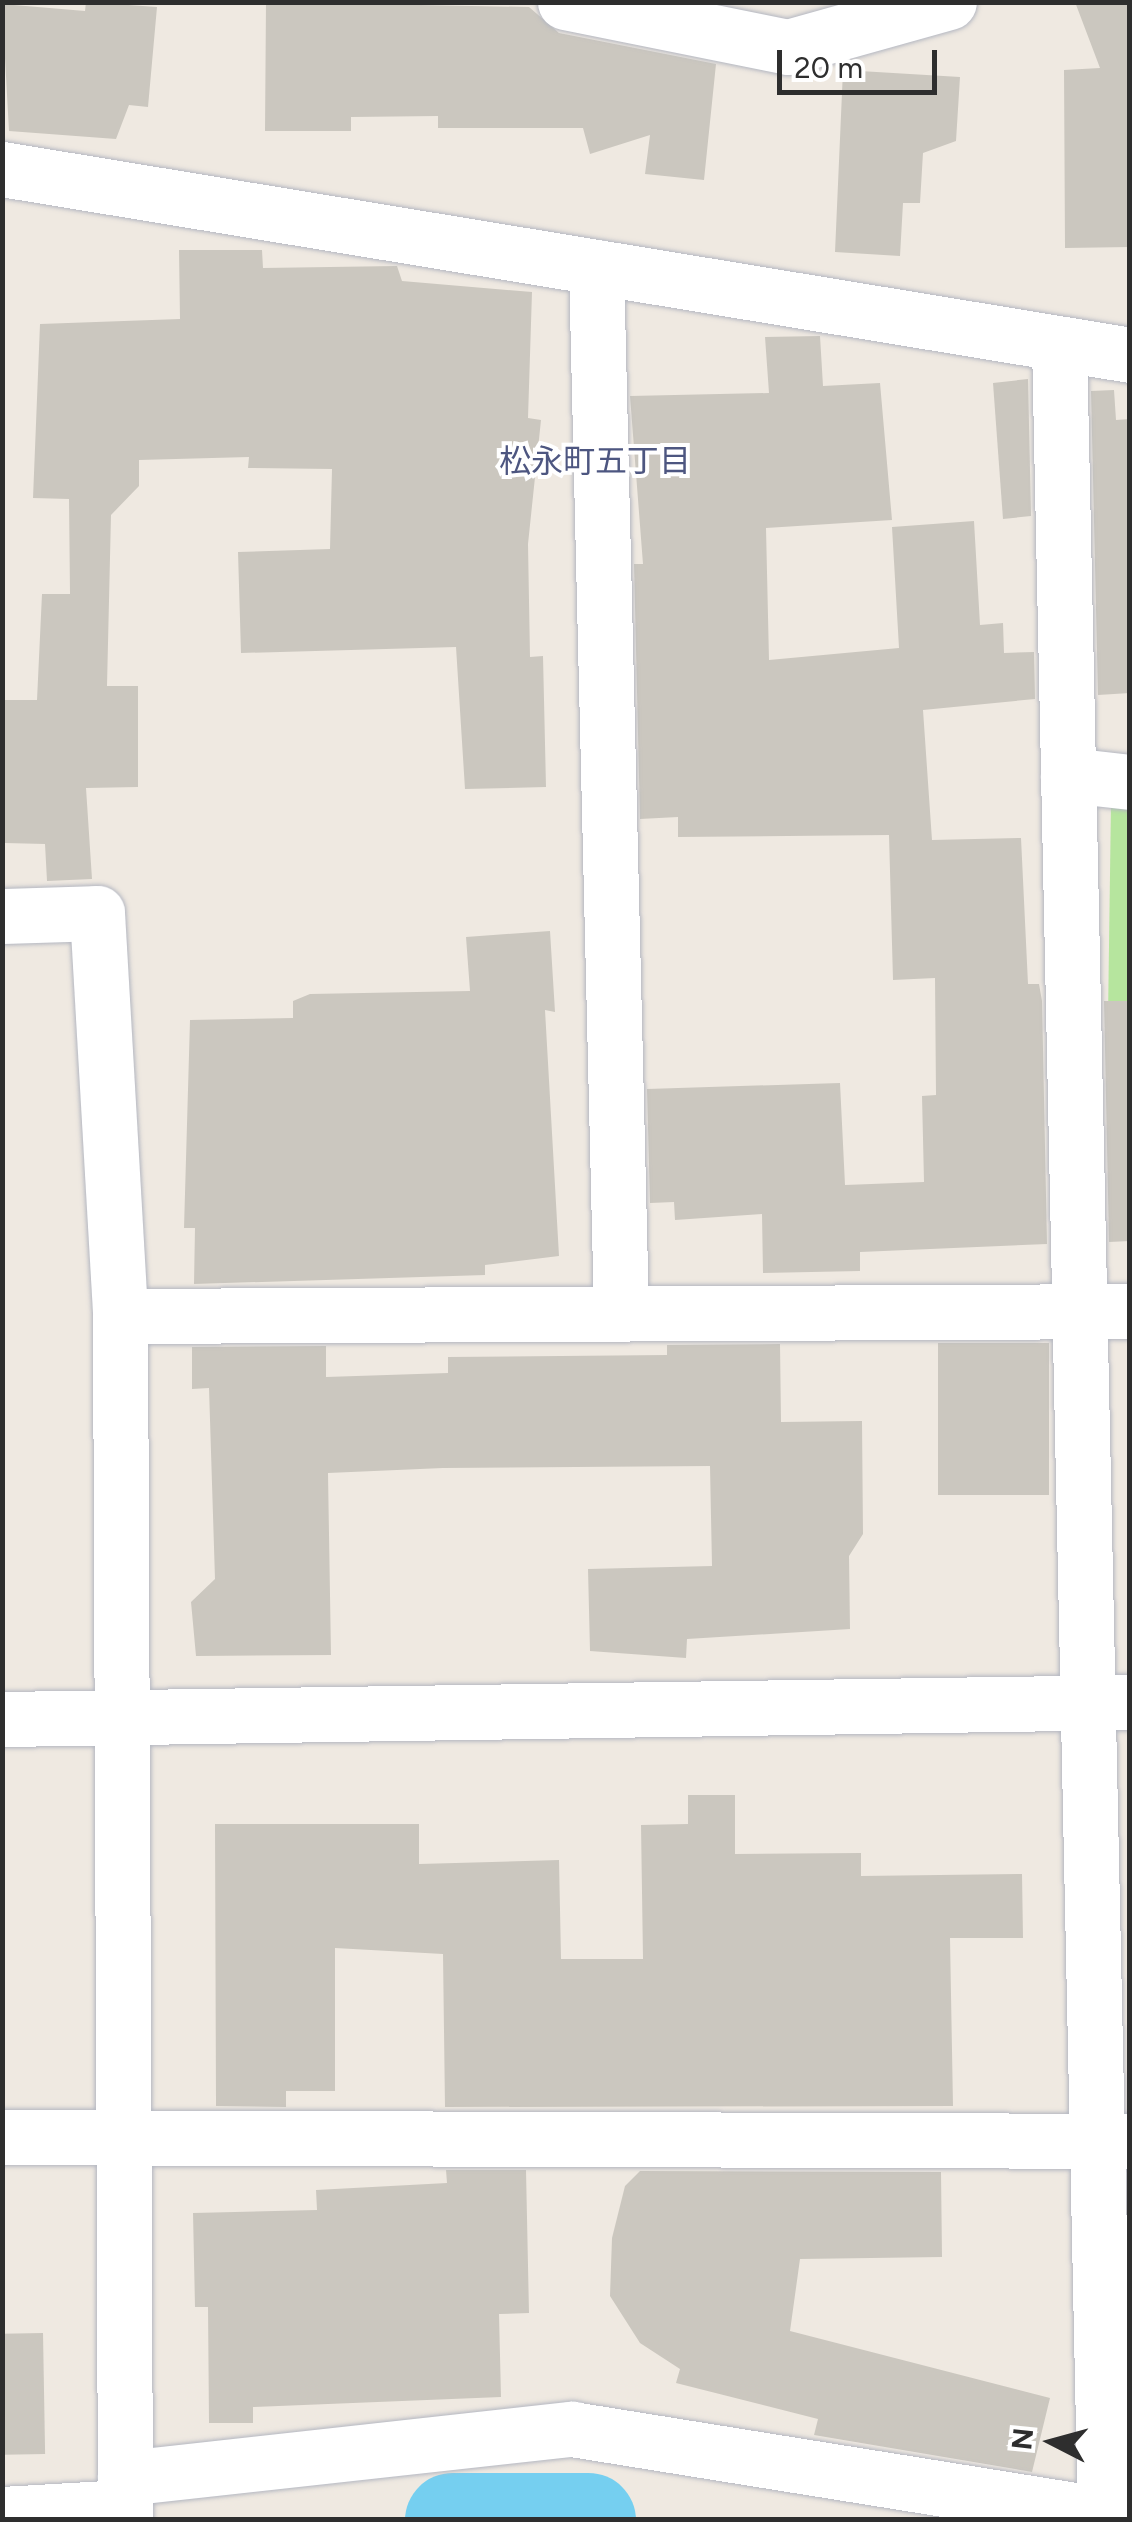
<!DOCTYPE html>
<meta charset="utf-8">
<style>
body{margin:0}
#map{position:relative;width:1132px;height:2522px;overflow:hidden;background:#efe9e1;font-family:Figtree,"Noto Sans JP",sans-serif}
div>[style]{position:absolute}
.green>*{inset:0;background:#b6e59e}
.river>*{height:95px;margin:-47.5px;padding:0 47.5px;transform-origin:47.5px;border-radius:47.5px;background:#75cff0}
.building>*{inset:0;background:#cbc7bf;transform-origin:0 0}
.roads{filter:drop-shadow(0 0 2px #b4b7c1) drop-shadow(0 0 2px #b4b7c1)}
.minor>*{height:55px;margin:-27.5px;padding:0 27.5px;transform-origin:27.5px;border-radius:27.5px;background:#fff}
.tertiary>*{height:55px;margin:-27.5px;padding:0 27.5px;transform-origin:27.5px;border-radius:27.5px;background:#fff}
span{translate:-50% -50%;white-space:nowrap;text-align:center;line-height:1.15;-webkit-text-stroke:8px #fff;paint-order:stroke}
.neighbourhood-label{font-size:32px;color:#4d5680}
.frame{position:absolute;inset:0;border:5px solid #2e2e2e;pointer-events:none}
.north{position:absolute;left:1002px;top:2392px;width:100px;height:100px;-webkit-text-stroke:8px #fff;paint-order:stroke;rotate:276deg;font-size:28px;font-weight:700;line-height:40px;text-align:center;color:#2e2e2e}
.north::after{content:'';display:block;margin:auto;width:35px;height:45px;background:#2e2e2e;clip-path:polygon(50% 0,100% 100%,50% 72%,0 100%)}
.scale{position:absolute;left:777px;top:50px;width:160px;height:45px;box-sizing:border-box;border:5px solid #2e2e2e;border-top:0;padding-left:12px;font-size:30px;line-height:35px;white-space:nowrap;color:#2e2e2e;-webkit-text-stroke:8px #fff;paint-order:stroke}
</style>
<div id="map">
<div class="green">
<i style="clip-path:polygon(1111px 803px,1129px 805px,1130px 1017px,1108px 1017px)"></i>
</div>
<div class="river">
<i style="left:452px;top:2520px;width:136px"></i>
</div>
<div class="building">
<i style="clip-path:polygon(86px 2px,157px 7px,148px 107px,129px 105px,116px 139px,9px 131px,2px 4px,85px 11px)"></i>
<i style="clip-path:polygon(266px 2px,529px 7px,559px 33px,716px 64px,704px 180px,645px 174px,650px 135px,590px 154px,583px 128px,438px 128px,438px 116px,351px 117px,351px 131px,265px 131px)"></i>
<i style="clip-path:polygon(1075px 2px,1130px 2px,1130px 247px,1065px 248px,1064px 70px,1100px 68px)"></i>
<i style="clip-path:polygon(843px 70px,960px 77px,956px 141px,923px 153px,920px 203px,903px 203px,900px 256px,835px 252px)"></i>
<i style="clip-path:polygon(179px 250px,262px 250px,263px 268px,397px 266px,402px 281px,532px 292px,528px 418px,541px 420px,528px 544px,530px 657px,543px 656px,546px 787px,465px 789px,456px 647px,241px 653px,238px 552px,330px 549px,332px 469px,248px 468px,249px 457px,139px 460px,139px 486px,111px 515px,107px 686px,138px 686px,138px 787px,86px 788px,92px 879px,47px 881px,45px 844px,5px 843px,2px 700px,37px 700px,42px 594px,70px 594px,69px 499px,33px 498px,40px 324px,180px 319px)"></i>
<i style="clip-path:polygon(820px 336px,823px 386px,880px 383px,892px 520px,766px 528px,769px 660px,899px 648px,892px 527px,974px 521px,980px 625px,1003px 623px,1004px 653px,1034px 652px,1035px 699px,923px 710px,932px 840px,1021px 838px,1028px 984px,1039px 984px,1042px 1001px,1047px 1244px,860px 1252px,860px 1271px,763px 1273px,762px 1214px,675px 1220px,674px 1202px,650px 1203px,647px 1089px,840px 1083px,845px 1185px,924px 1182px,922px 1096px,936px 1095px,935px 978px,893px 980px,889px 835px,678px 837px,678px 817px,640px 819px,634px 564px,643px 564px,630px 396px,769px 393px,765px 337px)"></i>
<i style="clip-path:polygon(1028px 379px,1031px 516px,1003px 519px,993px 383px)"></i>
<i style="clip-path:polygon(1114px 390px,1116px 420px,1130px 419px,1130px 693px,1098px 695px,1091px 391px)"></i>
<i style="clip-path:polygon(550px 931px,555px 1012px,545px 1010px,559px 1256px,485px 1265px,485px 1275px,194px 1284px,195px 1228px,184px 1228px,190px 1020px,293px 1018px,293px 1001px,310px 994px,470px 991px,466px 937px)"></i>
<i style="clip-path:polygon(1104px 1001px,1130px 1001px,1130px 1241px,1109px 1242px)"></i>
<i style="left:938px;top:1343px;width:111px;height:152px"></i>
<i style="clip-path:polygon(780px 1344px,781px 1422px,862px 1421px,863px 1534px,849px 1556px,850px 1629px,687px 1639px,686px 1658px,590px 1651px,588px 1569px,712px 1566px,710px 1466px,443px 1468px,328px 1473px,331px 1655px,196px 1656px,191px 1602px,215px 1579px,209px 1388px,192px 1389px,192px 1347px,326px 1346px,326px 1377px,448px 1373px,448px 1357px,667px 1355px,667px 1345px)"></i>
<i style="clip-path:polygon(688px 1795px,735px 1795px,735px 1854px,861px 1853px,861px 1876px,1022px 1874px,1023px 1938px,950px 1938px,953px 2106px,445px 2107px,443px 1954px,335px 1948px,335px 2091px,286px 2091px,286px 2107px,216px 2106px,215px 1824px,419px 1824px,419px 1864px,559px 1860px,561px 1959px,643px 1959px,641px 1825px,688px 1824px)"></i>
<i style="clip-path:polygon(446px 2170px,526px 2170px,529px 2313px,499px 2314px,501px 2397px,253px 2407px,253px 2423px,209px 2423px,208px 2307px,195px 2307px,193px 2213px,317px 2210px,316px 2190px,447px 2183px)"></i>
<i style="clip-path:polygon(640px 2171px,941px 2172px,942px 2257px,800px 2259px,790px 2331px,1050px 2398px,1032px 2472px,814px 2435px,818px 2419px,676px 2383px,680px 2369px,640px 2343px,610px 2296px,612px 2238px,625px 2186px)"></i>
<i style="left:43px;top:2333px;width:121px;height:41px;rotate:89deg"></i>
</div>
<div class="roads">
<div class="minor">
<i style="left:565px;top:2px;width:227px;rotate:11.4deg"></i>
<i style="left:788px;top:47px;width:167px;rotate:-15.6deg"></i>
<i style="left:596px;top:267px;width:1047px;rotate:88.63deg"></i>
<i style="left:1059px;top:344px;width:2171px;rotate:88.79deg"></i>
<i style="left:1068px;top:775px;width:62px;rotate:6.4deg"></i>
<i style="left:2px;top:916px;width:95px;rotate:-1.8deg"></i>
<i style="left:120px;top:1316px;width:1010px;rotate:-0.28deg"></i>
<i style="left:2px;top:2137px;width:1128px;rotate:0.2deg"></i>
<i style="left:125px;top:2478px;width:450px;rotate:-6.3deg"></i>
<i style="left:572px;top:2429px;width:565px;rotate:9.16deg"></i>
<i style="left:2px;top:2514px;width:123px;rotate:-3.3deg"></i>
</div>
<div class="tertiary">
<i style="left:2px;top:169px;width:1143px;rotate:9.36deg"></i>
<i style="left:97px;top:913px;width:404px;rotate:86.7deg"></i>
<i style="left:120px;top:1316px;width:1204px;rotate:89.76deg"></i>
<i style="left:2px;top:1719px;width:1128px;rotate:-0.86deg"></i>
</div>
</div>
<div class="neighbourhood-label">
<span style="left:595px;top:461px">松永町五丁目</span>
</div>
<div class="frame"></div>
<div class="north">N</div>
<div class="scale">20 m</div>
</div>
